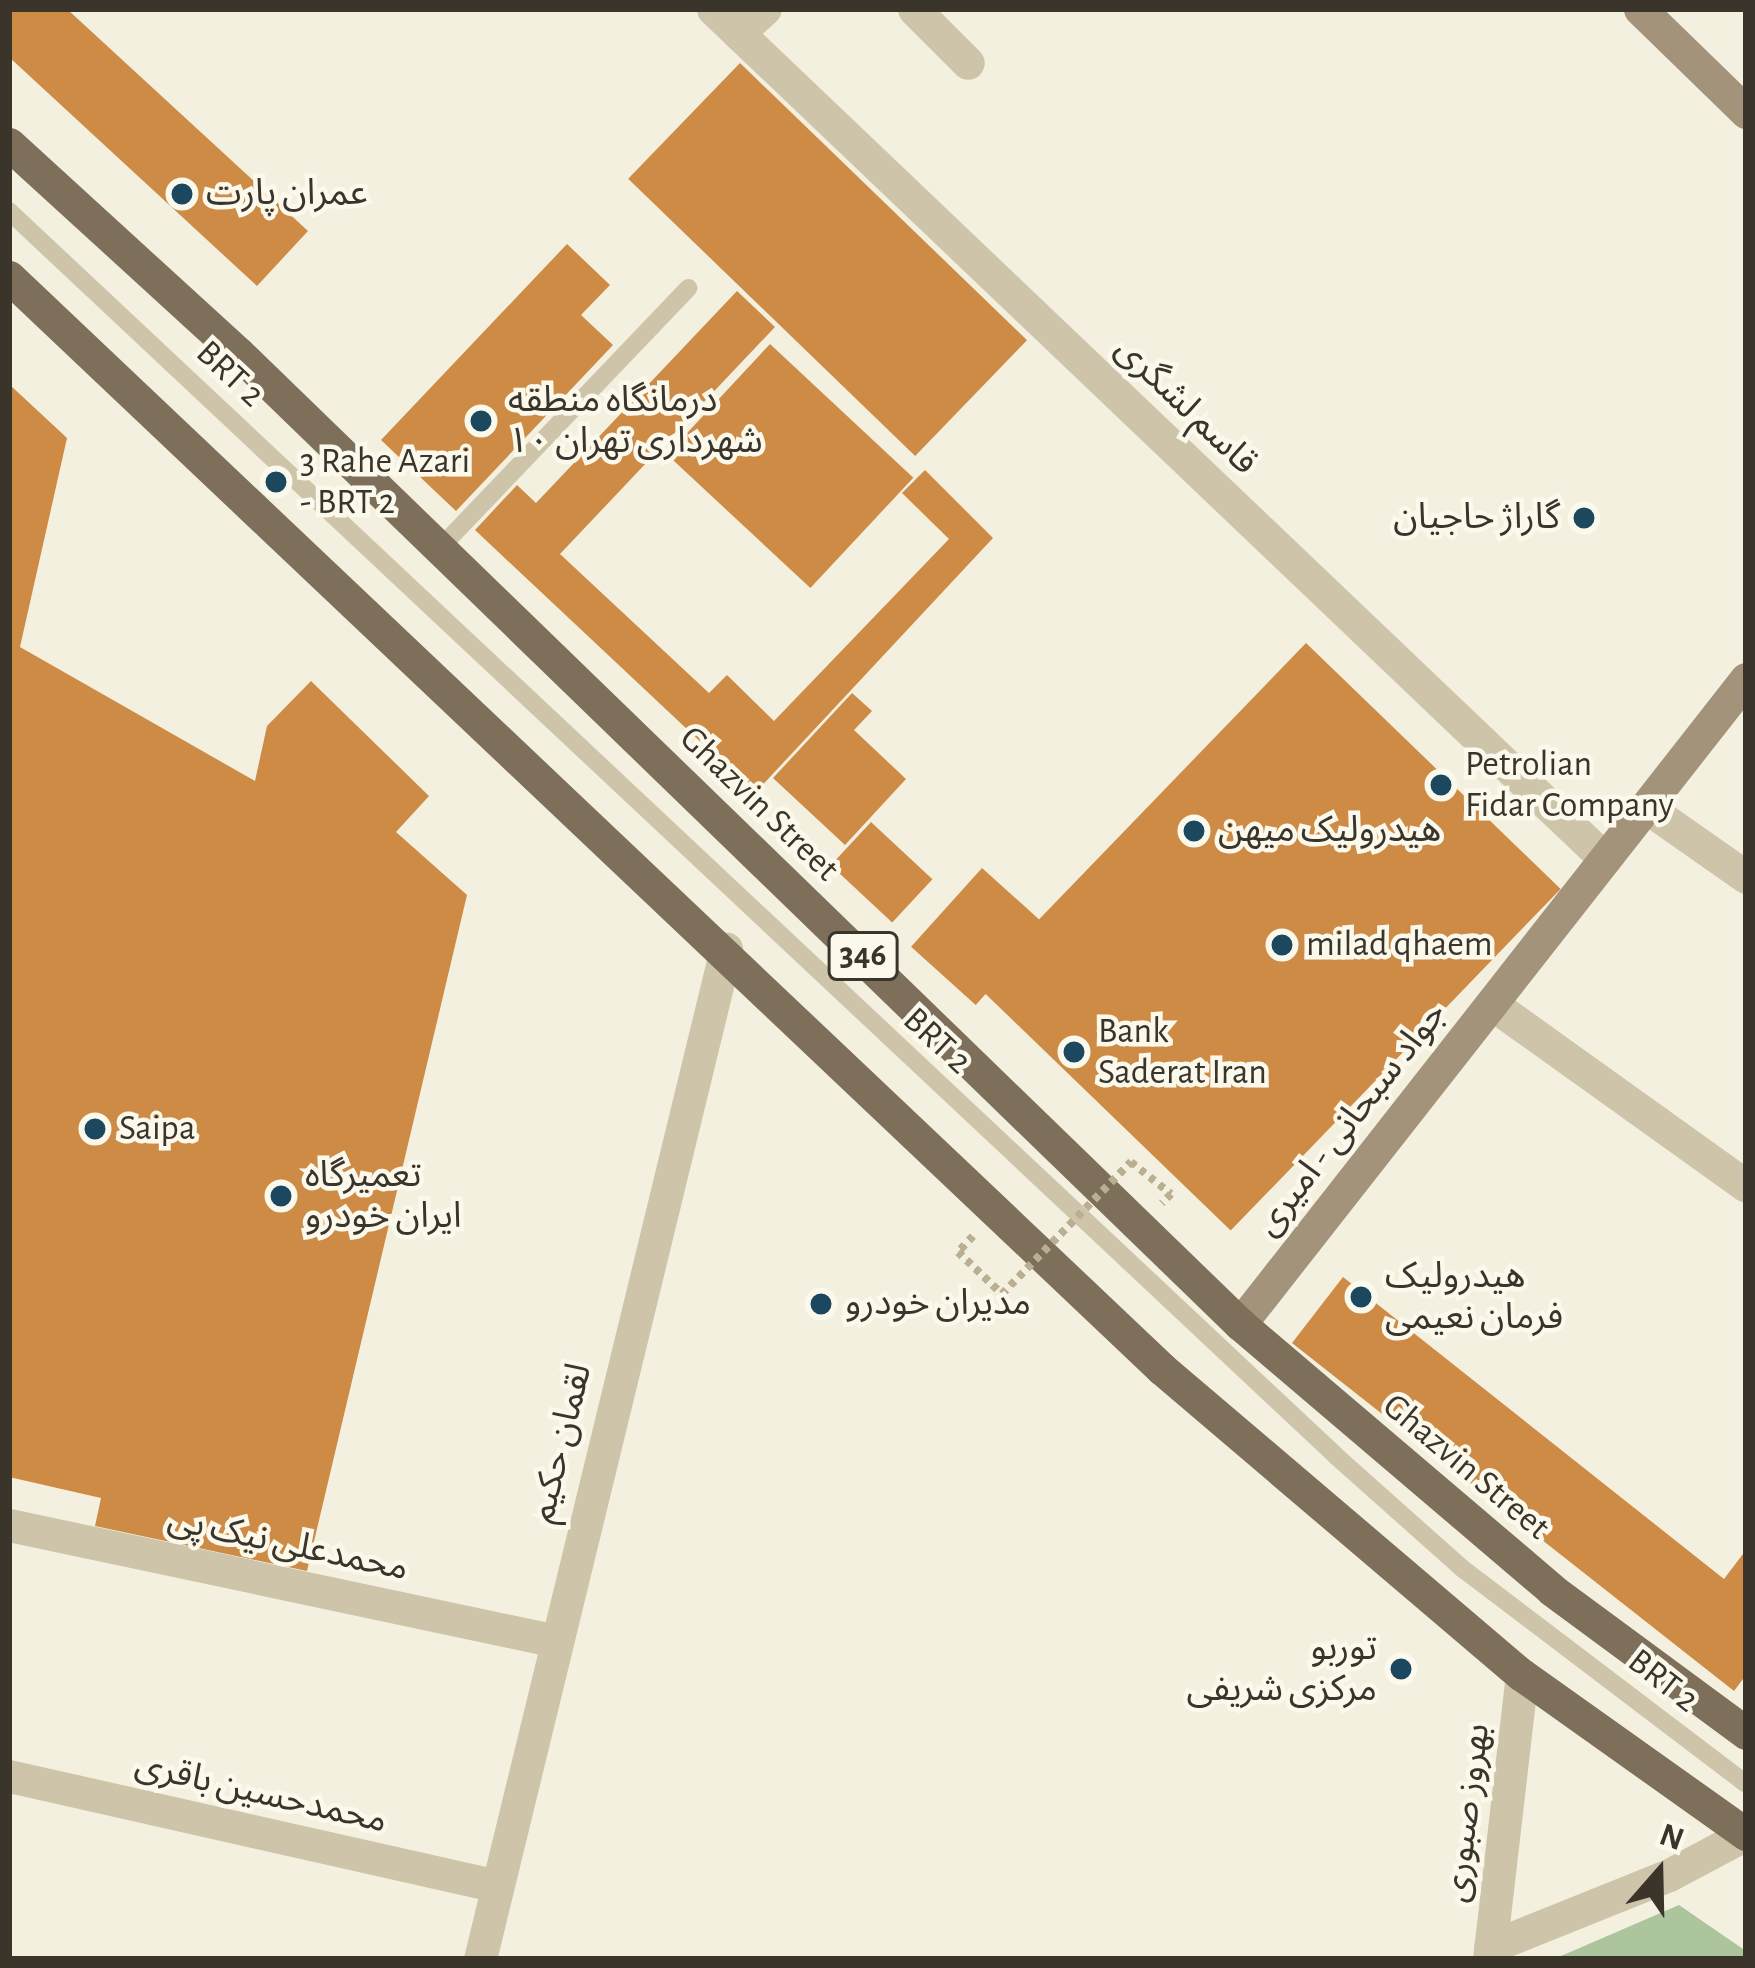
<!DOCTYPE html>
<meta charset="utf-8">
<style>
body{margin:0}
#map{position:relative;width:1755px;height:1968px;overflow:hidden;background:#f4f0df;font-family:"Alegreya Sans","Noto Sans Arabic",sans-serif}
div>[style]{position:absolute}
.green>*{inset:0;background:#adc59d}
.building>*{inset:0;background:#cd8b45;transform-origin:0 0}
.path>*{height:8px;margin-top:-4px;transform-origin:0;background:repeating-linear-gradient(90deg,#baae93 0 6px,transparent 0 12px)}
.service>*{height:18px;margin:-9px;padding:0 9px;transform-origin:9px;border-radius:9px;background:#cec4aa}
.minor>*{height:33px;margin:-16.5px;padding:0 16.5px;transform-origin:16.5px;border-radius:16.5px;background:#cec4aa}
.tertiary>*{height:33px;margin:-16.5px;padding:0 16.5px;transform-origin:16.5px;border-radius:16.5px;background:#cec4aa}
.secondary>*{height:33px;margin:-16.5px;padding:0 16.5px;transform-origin:16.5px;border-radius:16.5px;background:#a2937a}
.primary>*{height:33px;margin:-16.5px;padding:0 16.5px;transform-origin:16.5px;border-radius:16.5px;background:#7d6f5a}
.path-bridge>*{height:8px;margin-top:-4px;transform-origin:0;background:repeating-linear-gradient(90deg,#baae93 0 6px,transparent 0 12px)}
.dots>*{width:33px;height:33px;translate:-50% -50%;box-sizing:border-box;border:6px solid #fbf8ec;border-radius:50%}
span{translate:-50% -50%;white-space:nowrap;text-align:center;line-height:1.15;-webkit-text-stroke:9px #fbf8ec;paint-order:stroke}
.shield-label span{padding:3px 9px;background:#fbf8ec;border:3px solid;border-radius:9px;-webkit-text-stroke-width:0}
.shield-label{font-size:33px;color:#3b342a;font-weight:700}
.poi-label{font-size:36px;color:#3b342a}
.left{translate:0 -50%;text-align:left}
.right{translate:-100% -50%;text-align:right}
.street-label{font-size:36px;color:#3b342a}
.frame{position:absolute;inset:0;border:12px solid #3b342a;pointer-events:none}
.north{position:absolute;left:1599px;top:1812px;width:120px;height:120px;-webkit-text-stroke:9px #fbf8ec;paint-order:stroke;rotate:20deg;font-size:33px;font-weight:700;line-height:48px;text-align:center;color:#3b342a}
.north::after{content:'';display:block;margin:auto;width:42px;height:54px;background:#3b342a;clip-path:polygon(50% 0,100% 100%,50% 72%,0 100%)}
</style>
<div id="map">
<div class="green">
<i style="clip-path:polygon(1679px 1905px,1746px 1951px,1746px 1959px,1554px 1959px)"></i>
</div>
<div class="building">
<i style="clip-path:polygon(9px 9px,67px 9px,308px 231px,257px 286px,9px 57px)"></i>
<i style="left:740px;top:63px;width:399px;height:161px;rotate:44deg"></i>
<i style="clip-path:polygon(567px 244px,610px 285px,581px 315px,613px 345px,456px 511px,381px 440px)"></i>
<i style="clip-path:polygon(737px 291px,775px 327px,560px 554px,709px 693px,727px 675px,774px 721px,949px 539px,902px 493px,925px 470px,993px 538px,755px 793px,475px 530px,517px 485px,536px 503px)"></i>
<i style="left:770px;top:344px;width:196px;height:151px;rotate:43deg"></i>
<i style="clip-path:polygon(9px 384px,67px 438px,20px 647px,255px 781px,267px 726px,311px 681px,429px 796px,396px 832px,467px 895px,307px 1571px,95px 1526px,101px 1498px,9px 1477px)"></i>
<i style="left:1306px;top:643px;width:354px;height:475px;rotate:44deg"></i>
<i style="clip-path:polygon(852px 693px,872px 711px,854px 730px,906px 779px,845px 845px,773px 778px)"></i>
<i style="left:871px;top:822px;width:84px;height:59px;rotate:43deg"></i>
<i style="left:982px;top:868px;width:87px;height:106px;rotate:42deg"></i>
<i style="clip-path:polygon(1343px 1277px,1724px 1579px,1746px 1550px,1746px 1675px,1734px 1691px,1292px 1343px)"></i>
</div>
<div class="path">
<i style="left:1131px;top:1162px;width:51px;rotate:38.7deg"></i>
<i style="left:1171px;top:1194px;width:13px;rotate:135deg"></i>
<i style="left:973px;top:1236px;width:22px;rotate:133deg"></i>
<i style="left:958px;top:1252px;width:61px;rotate:43.7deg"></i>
</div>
<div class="service">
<i style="left:9px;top:211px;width:1820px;rotate:43.17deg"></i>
<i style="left:1336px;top:1456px;width:170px;rotate:41.7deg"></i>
<i style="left:1463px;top:1569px;width:355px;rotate:37.2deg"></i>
<i style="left:439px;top:549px;width:361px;rotate:-46.3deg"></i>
</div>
<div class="minor">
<i style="left:713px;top:9px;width:1232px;rotate:43.62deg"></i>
<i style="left:914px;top:9px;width:76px;rotate:45deg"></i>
<i style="left:738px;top:33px;width:36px;rotate:-42deg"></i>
<i style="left:1646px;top:807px;width:122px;rotate:35deg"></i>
<i style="left:1492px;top:1004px;width:312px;rotate:35.6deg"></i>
<i style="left:9px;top:1525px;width:555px;rotate:11.96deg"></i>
<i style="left:9px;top:1776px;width:499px;rotate:12.7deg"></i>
</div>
<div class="tertiary">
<i style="left:1490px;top:1947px;width:193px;rotate:-21.9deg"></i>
<i style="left:1669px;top:1875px;width:87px;rotate:-28deg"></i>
<i style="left:480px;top:1959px;width:1040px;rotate:-76.31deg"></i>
<i style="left:1489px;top:1959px;width:286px;rotate:-83.4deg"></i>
</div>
<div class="secondary">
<i style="left:1640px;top:9px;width:148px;rotate:44.2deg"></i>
<i style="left:1240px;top:1324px;width:820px;rotate:-51.89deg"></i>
</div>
<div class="primary">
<i style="left:9px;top:144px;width:311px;rotate:42.4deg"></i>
<i style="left:239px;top:354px;width:1394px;rotate:44.1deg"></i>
<i style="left:1240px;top:1324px;width:410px;rotate:40.4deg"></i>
<i style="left:1552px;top:1590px;width:241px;rotate:36.4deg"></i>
<i style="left:9px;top:277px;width:1588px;rotate:43.44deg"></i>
<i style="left:1162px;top:1369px;width:472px;rotate:40.4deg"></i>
<i style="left:1522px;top:1675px;width:275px;rotate:35.4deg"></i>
</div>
<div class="path-bridge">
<i style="left:1002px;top:1294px;width:185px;rotate:-45.7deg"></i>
</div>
<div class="dots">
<i style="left:182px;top:194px;background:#1c485f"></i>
<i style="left:481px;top:421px;background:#1c485f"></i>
<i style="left:276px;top:482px;background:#1c485f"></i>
<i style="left:1584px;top:518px;background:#1c485f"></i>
<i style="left:1441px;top:785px;background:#1c485f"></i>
<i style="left:1194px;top:831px;background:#1c485f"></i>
<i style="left:1282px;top:945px;background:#1c485f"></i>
<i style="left:1074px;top:1052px;background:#1c485f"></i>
<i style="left:95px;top:1129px;background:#1c485f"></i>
<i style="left:281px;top:1196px;background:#1c485f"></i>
<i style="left:1361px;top:1297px;background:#1c485f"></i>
<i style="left:821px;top:1304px;background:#1c485f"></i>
<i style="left:1401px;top:1669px;background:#1c485f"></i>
</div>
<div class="shield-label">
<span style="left:863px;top:956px">346</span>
</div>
<div class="poi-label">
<span class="left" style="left:206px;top:194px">عمران پارت</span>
<span class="left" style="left:508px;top:421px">درمانگاه منطقه<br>۱۰ شهرداری تهران</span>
<span class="left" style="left:300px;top:482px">3 Rahe Azari<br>- BRT 2</span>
<span class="right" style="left:1560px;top:518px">گاراژ حاجیان</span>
<span class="left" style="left:1465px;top:785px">Petrolian<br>Fidar Company</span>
<span class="left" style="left:1218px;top:831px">هیدرولیک میهن</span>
<span class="left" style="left:1306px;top:945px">milad qhaem</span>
<span class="left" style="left:1098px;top:1052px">Bank<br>Saderat Iran</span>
<span class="left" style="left:119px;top:1129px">Saipa</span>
<span class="left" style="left:305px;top:1196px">تعمیرگاه<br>ایران خودرو</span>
<span class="left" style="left:1385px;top:1297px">هیدرولیک<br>فرمان نعیمی</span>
<span class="left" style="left:845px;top:1304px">مدیران خودرو</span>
<span class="right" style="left:1377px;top:1669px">توربو<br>مرکزی شریفی</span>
</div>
<div class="street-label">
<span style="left:230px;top:374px;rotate:43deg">BRT 2</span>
<span style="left:1186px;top:406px;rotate:44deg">قاسم لشگری</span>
<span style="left:759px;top:804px;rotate:44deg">Ghazvin Street</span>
<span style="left:937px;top:1041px;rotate:43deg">BRT 2</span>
<span style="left:1351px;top:1119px;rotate:-52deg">جواد سبحانی - امیری</span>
<span style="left:561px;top:1443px;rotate:-76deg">لقمان حکیم</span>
<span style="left:1466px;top:1467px;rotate:40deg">Ghazvin Street</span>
<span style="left:288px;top:1544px;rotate:12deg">محمدعلی نیک پی</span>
<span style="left:1663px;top:1681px;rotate:38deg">BRT 2</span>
<span style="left:261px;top:1793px;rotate:13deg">محمدحسین باقری</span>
<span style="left:1467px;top:1813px;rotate:-83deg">بهروز صبوری</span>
</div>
<div class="frame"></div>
<div class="north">N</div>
</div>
